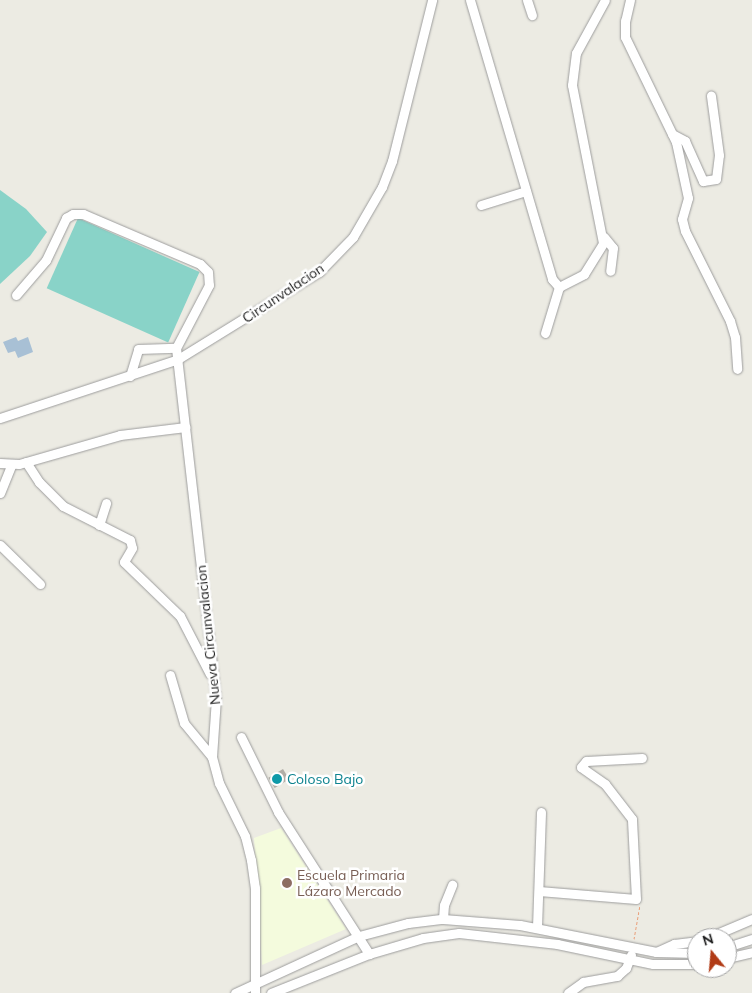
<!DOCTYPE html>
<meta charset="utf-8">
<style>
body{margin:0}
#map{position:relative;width:752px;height:993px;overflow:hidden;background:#ecebe3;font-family:Mulish,sans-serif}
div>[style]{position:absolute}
.education>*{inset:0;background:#f4fbdd}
.pitch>*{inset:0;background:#89d3c8;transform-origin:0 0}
.water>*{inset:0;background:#a8c0d5}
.building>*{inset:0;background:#b1ada6;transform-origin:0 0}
.path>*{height:1px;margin-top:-0.5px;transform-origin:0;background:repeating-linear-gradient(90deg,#e99d77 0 2.5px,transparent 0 5px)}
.roads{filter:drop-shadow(0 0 1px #9d9d9d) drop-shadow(0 0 1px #9d9d9d)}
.minor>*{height:9px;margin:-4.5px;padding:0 4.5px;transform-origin:4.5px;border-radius:4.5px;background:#fff}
.dots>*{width:14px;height:14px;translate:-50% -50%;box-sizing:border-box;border:2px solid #fff;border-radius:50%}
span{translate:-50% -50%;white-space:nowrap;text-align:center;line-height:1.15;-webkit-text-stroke:5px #fff;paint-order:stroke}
.street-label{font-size:14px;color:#1c1c1c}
.culture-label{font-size:14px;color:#0d838f}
.left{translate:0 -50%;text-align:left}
.education-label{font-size:14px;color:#785e54}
.north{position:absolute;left:687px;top:928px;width:50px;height:50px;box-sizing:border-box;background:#fff;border:1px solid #a4a4a4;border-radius:50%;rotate:343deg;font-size:14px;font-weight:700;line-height:20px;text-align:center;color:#1c1c1c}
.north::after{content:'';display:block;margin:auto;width:18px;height:22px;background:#b13b16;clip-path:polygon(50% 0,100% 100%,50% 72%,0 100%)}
</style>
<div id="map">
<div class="education">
<i style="clip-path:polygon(281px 828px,346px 929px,262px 965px,254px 838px)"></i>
</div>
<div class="pitch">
<i style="clip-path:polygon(0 190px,26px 209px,47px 232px,30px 256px,0 284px)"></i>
<i style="left:78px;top:218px;width:133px;height:77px;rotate:24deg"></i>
</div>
<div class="water">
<i style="clip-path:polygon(16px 337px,18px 341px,28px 337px,33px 352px,18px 358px,15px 351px,8px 353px,3px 342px)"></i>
</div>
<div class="building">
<i style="left:283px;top:769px;width:12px;height:17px;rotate:59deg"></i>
</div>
<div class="path">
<i style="left:634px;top:939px;width:34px;rotate:-80deg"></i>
</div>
<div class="roads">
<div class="minor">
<i style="left:470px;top:0;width:291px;rotate:73.6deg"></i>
<i style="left:552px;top:279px;width:11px;rotate:49deg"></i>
<i style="left:559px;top:287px;width:28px;rotate:-27deg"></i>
<i style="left:584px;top:274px;width:36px;rotate:-58deg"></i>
<i style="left:603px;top:243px;width:161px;rotate:-101.1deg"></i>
<i style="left:572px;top:85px;width:32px;rotate:-83deg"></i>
<i style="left:576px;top:53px;width:60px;rotate:-61.3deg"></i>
<i style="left:527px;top:0;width:16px;rotate:72deg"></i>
<i style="left:630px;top:0;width:22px;rotate:103deg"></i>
<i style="left:625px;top:21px;width:16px;rotate:90deg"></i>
<i style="left:625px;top:37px;width:117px;rotate:64.1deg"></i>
<i style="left:676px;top:142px;width:57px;rotate:77.9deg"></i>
<i style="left:688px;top:198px;width:22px;rotate:106deg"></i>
<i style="left:682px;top:219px;width:12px;rotate:76deg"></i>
<i style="left:685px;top:231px;width:101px;rotate:63.4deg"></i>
<i style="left:730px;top:321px;width:17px;rotate:73deg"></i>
<i style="left:735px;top:337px;width:32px;rotate:86deg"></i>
<i style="left:672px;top:134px;width:15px;rotate:28deg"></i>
<i style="left:685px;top:141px;width:44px;rotate:65.8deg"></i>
<i style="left:703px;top:181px;width:13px;rotate:-9deg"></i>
<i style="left:716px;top:179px;width:24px;rotate:-83deg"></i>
<i style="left:719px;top:155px;width:60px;rotate:-97.7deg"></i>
<i style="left:481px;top:205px;width:47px;rotate:-17.3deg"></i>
<i style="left:604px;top:237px;width:14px;rotate:51deg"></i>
<i style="left:613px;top:248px;width:23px;rotate:97deg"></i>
<i style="left:16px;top:295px;width:46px;rotate:-49.4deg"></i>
<i style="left:46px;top:260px;width:47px;rotate:-64.5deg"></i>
<i style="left:66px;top:218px;width:8px;rotate:-30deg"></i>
<i style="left:73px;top:214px;width:10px"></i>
<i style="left:83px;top:214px;width:127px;rotate:23.1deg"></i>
<i style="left:200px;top:264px;width:11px;rotate:45deg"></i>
<i style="left:208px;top:272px;width:13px;rotate:86deg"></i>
<i style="left:209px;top:285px;width:71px;rotate:117.6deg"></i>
<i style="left:176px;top:348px;width:352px;rotate:83.5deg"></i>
<i style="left:216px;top:698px;width:59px;rotate:93.9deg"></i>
<i style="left:212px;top:757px;width:27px;rotate:75deg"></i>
<i style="left:219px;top:783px;width:59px;rotate:63.9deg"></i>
<i style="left:245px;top:836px;width:25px;rotate:76deg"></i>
<i style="left:251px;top:860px;width:28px;rotate:82deg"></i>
<i style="left:255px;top:888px;width:105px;rotate:90deg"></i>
<i style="left:545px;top:333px;width:48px;rotate:-73.1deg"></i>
<i style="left:130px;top:376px;width:28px;rotate:-73deg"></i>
<i style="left:138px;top:349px;width:38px;rotate:-2deg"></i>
<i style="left:0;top:418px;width:188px;rotate:-18.3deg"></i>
<i style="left:178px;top:359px;width:166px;rotate:-31.7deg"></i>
<i style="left:319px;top:272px;width:49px;rotate:-45.8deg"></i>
<i style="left:353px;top:237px;width:58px;rotate:-59.9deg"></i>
<i style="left:382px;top:187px;width:28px;rotate:-69deg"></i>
<i style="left:392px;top:161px;width:166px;rotate:-76deg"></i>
<i style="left:26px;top:462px;width:24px;rotate:57deg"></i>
<i style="left:39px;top:482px;width:34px;rotate:45deg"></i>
<i style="left:63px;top:506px;width:75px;rotate:26.9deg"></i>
<i style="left:130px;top:540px;width:8px;rotate:76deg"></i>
<i style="left:132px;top:548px;width:16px;rotate:120deg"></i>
<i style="left:124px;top:562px;width:78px;rotate:44deg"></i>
<i style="left:180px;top:616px;width:65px;rotate:62.7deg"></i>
<i style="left:0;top:463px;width:19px;rotate:3deg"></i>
<i style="left:19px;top:464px;width:105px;rotate:-16deg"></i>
<i style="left:120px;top:435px;width:66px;rotate:-6.9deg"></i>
<i style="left:0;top:493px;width:31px;rotate:-68deg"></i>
<i style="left:99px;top:525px;width:23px;rotate:-72deg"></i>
<i style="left:0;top:545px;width:56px;rotate:44.3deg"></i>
<i style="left:170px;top:675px;width:50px;rotate:73.7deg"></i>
<i style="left:184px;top:723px;width:44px;rotate:50.5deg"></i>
<i style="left:241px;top:737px;width:84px;rotate:63.7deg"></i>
<i style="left:278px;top:812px;width:169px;rotate:57.3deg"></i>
<i style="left:539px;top:891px;width:97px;rotate:4.7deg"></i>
<i style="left:636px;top:899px;width:80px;rotate:-92.9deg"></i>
<i style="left:632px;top:819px;width:44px;rotate:-127.6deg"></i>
<i style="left:605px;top:784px;width:29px;rotate:-145deg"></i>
<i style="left:581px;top:767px;width:8px;rotate:-50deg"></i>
<i style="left:586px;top:761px;width:56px;rotate:-3.1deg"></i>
<i style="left:443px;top:919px;width:14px;rotate:-86deg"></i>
<i style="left:444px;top:905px;width:22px;rotate:-68deg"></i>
<i style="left:537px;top:927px;width:115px;rotate:-88deg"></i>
<i style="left:707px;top:938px;width:49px;rotate:-22.9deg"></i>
<i style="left:727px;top:947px;width:26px;rotate:-18deg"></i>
<i style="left:656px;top:952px;width:20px;rotate:-24deg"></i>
<i style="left:674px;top:944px;width:23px;rotate:-7deg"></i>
<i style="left:727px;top:958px;width:26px;rotate:-13deg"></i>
<i style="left:235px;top:993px;width:136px;rotate:-24.7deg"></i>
<i style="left:359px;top:936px;width:51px;rotate:-14.9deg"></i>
<i style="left:408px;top:923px;width:35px;rotate:-7deg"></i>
<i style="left:443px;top:919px;width:77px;rotate:4.5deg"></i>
<i style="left:520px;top:925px;width:139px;rotate:11.2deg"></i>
<i style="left:656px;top:952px;width:41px;rotate:1.4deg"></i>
<i style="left:271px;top:993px;width:105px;rotate:-21.7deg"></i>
<i style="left:369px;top:954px;width:56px;rotate:-16.5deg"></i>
<i style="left:423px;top:938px;width:36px;rotate:-8deg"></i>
<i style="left:459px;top:933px;width:99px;rotate:6.4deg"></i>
<i style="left:557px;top:944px;width:98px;rotate:11.8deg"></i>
<i style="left:653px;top:964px;width:44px"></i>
<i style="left:568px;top:993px;width:19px;rotate:-36deg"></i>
<i style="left:583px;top:982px;width:35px;rotate:-10deg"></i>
<i style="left:617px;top:976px;width:12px;rotate:-42deg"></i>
<i style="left:626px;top:968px;width:14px;rotate:-69deg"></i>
</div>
</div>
<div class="dots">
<i style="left:277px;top:779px;background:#0f9aa8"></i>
<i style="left:287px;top:883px;background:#8d6e63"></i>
</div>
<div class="street-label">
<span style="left:283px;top:293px;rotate:-34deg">Circunvalacion</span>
<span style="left:208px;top:635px;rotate:-96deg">Nueva Circunvalacion</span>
</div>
<div class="culture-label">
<span class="left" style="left:287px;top:779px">Coloso Bajo</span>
</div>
<div class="education-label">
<span class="left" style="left:297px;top:883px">Escuela Primaria<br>Lázaro Mercado</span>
</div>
<div class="north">N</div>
</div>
